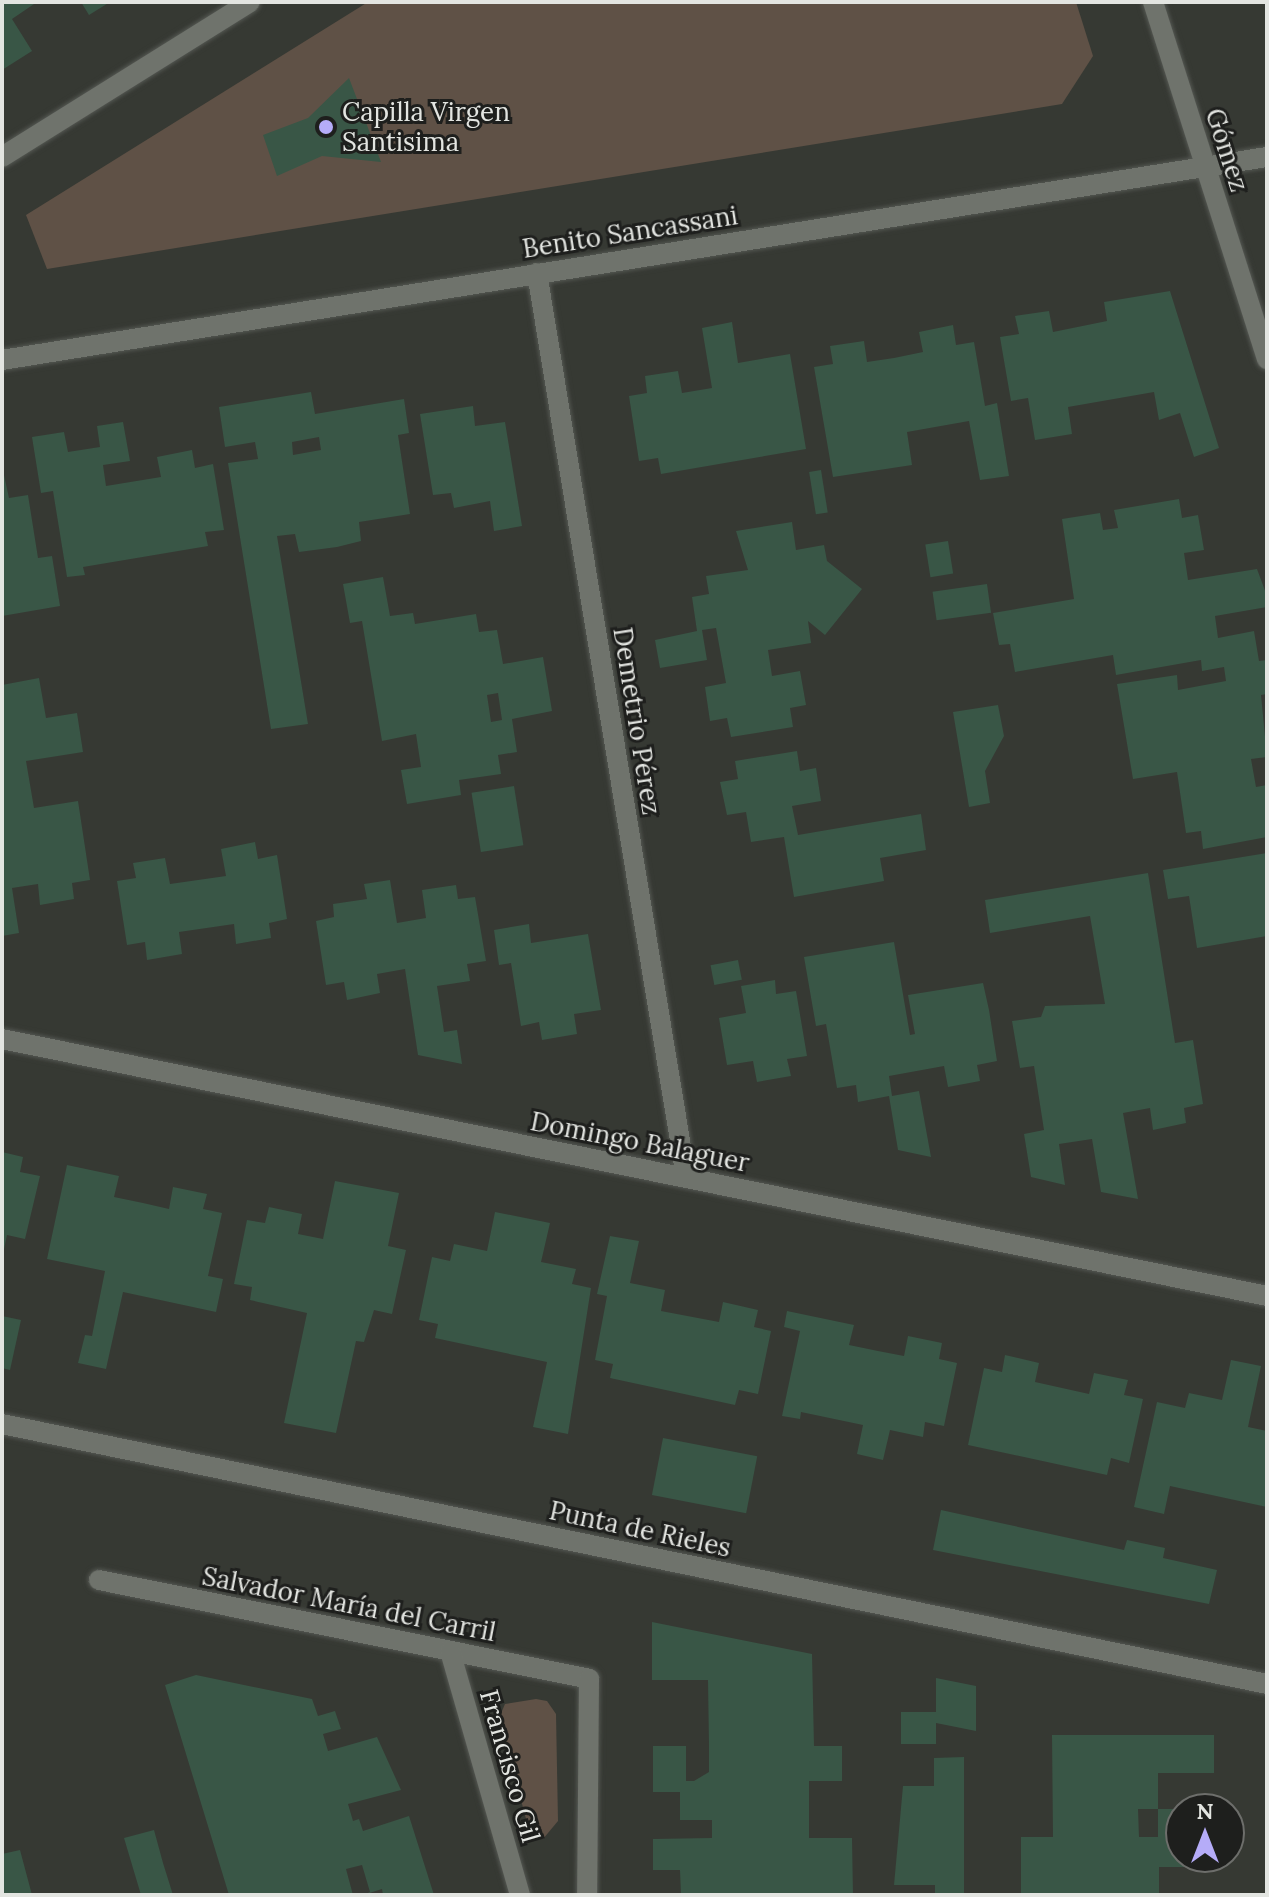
<!DOCTYPE html>
<meta charset="utf-8">
<style>
body{margin:0}
#map{position:relative;width:1269px;height:1897px;overflow:hidden;background:#363933;font-family:Lora,serif}
div>[style]{position:absolute}
.green>*{inset:0;background:#5f5146}
.building>*{inset:0;background:#395646;transform-origin:0 0}
.roads{filter:drop-shadow(0 0 2px #545752) drop-shadow(0 0 2px #545752)}
.minor>*{height:20px;margin:-10px;padding:0 10px;transform-origin:10px;border-radius:10px;background:#6f736c}
.tertiary>*{height:20px;margin:-10px;padding:0 10px;transform-origin:10px;border-radius:10px;background:#6f736c}
.dots>*{width:22px;height:22px;translate:-50% -50%;box-sizing:border-box;border:4px solid #1e1f1d;border-radius:50%}
span{translate:-50% -50%;white-space:nowrap;text-align:center;line-height:1.15;-webkit-text-stroke:6px #1e1f1d;paint-order:stroke}
.poi-label{font-size:26px;color:#e3e5e1}
.left{translate:0 -50%;text-align:left}
.street-label{font-size:26px;color:#e3e5e1}
.frame{position:absolute;inset:0;border:4px solid #e3e5e1;pointer-events:none}
.north{position:absolute;left:1165px;top:1793px;width:80px;height:80px;box-sizing:border-box;background:#1e1f1d;border:2px solid #6d6e6b;border-radius:50%;rotate:0deg;font-size:22px;font-weight:700;line-height:32px;text-align:center;color:#e3e5e1}
.north::after{content:'';display:block;margin:auto;width:28px;height:36px;background:#b5acf8;clip-path:polygon(50% 0,100% 100%,50% 72%,0 100%)}
</style>
<div id="map">
<div class="green">
<i style="clip-path:polygon(368px 2px,1076px 2px,1093px 56px,1062px 104px,47px 269px,26px 215px)"></i>
<i style="clip-path:polygon(536px 1699px,547px 1701px,556px 1714px,558px 1821px,543px 1839px,529px 1830px,499px 1718px,505px 1704px)"></i>
</div>
<div class="building">
<i style="clip-path:polygon(2px 2px,37px 2px,12px 19px,32px 51px,2px 70px)"></i>
<i style="clip-path:polygon(81px 2px,110px 2px,89px 15px)"></i>
<i style="clip-path:polygon(349px 78px,381px 162px,322px 156px,277px 176px,263px 135px,308px 118px)"></i>
<i style="clip-path:polygon(1170px 291px,1219px 448px,1194px 457px,1180px 413px,1159px 420px,1154px 392px,1068px 407px,1072px 434px,1035px 440px,1028px 398px,1011px 401px,1002px 349px,1000px 337px,1019px 334px,1015px 316px,1049px 311px,1053px 332px,1107px 321px,1104px 302px)"></i>
<i style="clip-path:polygon(732px 322px,738px 363px,790px 354px,806px 449px,661px 474px,658px 458px,639px 461px,629px 396px,647px 393px,645px 376px,678px 371px,682px 393px,712px 388px,702px 328px)"></i>
<i style="clip-path:polygon(953px 325px,956px 345px,974px 342px,985px 406px,997px 403px,1009px 476px,980px 480px,969px 421px,907px 432px,912px 465px,833px 477px,814px 367px,833px 364px,830px 346px,864px 341px,867px 362px,894px 358px,923px 352px,919px 332px)"></i>
<i style="clip-path:polygon(evenodd,311px 392px,315px 414px,404px 399px,409px 433px,398px 435px,410px 514px,359px 522px,361px 541px,337px 547px,299px 552px,295px 534px,277px 536px,308px 724px,271px 729px,228px 463px,258px 459px,255px 442px,225px 447px,219px 407px,311px 392px,319px 437px,321px 450px,293px 455px,292px 442px,319px 437px)"></i>
<i style="clip-path:polygon(473px 406px,475px 426px,505px 422px,522px 526px,494px 531px,490px 501px,454px 508px,451px 493px,433px 495px,420px 414px)"></i>
<i style="clip-path:polygon(123px 422px,130px 461px,103px 465px,106px 486px,161px 477px,157px 457px,192px 450px,195px 468px,213px 464px,224px 530px,205px 532px,208px 546px,83px 567px,85px 575px,67px 577px,53px 491px,41px 493px,32px 437px,64px 432px,68px 452px,100px 447px,97px 426px)"></i>
<i style="clip-path:polygon(2px 466px,9px 498px,28px 495px,38px 558px,52px 556px,60px 606px,2px 616px)"></i>
<i style="left:821px;top:470px;width:43px;height:12px;rotate:81deg"></i>
<i style="clip-path:polygon(1179px 499px,1182px 518px,1198px 515px,1204px 550px,1184px 553px,1188px 580px,1257px 569px,1267px 596px,1267px 607px,1215px 616px,1218px 638px,1254px 631px,1259px 661px,1267px 660px,1267px 694px,1261px 695px,1267px 757px,1251px 759px,1256px 787px,1267px 785px,1267px 837px,1203px 849px,1201px 831px,1186px 833px,1177px 772px,1133px 779px,1117px 684px,1177px 675px,1178px 690px,1226px 681px,1224px 667px,1202px 671px,1201px 660px,1116px 675px,1113px 655px,1015px 672px,1010px 644px,999px 645px,993px 613px,1074px 599px,1062px 519px,1100px 513px,1103px 530px,1118px 528px,1114px 510px)"></i>
<i style="clip-path:polygon(792px 522px,796px 550px,824px 545px,827px 561px,862px 589px,825px 635px,808px 621px,811px 643px,768px 650px,772px 676px,800px 671px,806px 705px,790px 708px,793px 727px,731px 737px,727px 718px,710px 721px,705px 687px,726px 683px,716px 628px,702px 630px,707px 660px,660px 668px,655px 640px,697px 631px,692px 597px,709px 594px,706px 576px,748px 570px,736px 531px)"></i>
<i style="left:948px;top:541px;width:33px;height:23px;rotate:81deg"></i>
<i style="clip-path:polygon(evenodd,383px 577px,390px 616px,413px 613px,415px 624px,476px 614px,479px 632px,497px 630px,503px 664px,543px 657px,552px 711px,512px 719px,517px 752px,498px 755px,501px 774px,459px 780px,461px 795px,407px 804px,401px 770px,421px 767px,416px 734px,382px 741px,362px 621px,350px 623px,343px 584px,383px 577px,498px 693px,502px 720px,491px 722px,487px 695px,498px 693px)"></i>
<i style="left:987px;top:584px;width:29px;height:55px;rotate:82deg"></i>
<i style="clip-path:polygon(39px 678px,46px 718px,77px 713px,83px 752px,26px 761px,34px 808px,78px 801px,90px 880px,72px 883px,74px 899px,40px 905px,38px 884px,12px 888px,19px 933px,2px 936px,2px 685px)"></i>
<i style="clip-path:polygon(998px 705px,1004px 736px,985px 771px,990px 803px,969px 807px,953px 712px)"></i>
<i style="clip-path:polygon(797px 751px,800px 771px,816px 768px,821px 801px,792px 806px,798px 835px,921px 814px,926px 850px,880px 858px,884px 881px,794px 897px,784px 837px,751px 842px,746px 812px,727px 815px,720px 782px,738px 779px,735px 761px)"></i>
<i style="left:514px;top:786px;width:60px;height:43px;rotate:81deg"></i>
<i style="clip-path:polygon(255px 842px,258px 859px,277px 855px,287px 919px,269px 923px,271px 938px,236px 944px,234px 924px,179px 932px,182px 954px,147px 960px,145px 942px,127px 945px,117px 881px,136px 878px,133px 863px,165px 858px,170px 884px,226px 876px,221px 849px)"></i>
<i style="clip-path:polygon(1267px 853px,1267px 936px,1197px 948px,1189px 896px,1168px 899px,1163px 870px)"></i>
<i style="clip-path:polygon(1148px 873px,1175px 1043px,1193px 1040px,1203px 1104px,1184px 1108px,1186px 1123px,1153px 1130px,1150px 1108px,1123px 1113px,1138px 1199px,1101px 1192px,1092px 1139px,1059px 1144px,1065px 1185px,1031px 1177px,1024px 1134px,1044px 1130px,1034px 1066px,1020px 1068px,1012px 1021px,1041px 1017px,1045px 1006px,1105px 1004px,1090px 916px,990px 933px,985px 900px)"></i>
<i style="clip-path:polygon(390px 880px,397px 923px,426px 918px,422px 890px,456px 885px,458px 899px,475px 897px,486px 961px,467px 964px,470px 981px,437px 986px,444px 1032px,457px 1030px,462px 1064px,418px 1055px,405px 969px,377px 974px,380px 993px,347px 1000px,344px 982px,326px 985px,316px 921px,334px 917px,333px 904px,367px 899px,364px 884px)"></i>
<i style="clip-path:polygon(529px 924px,531px 943px,588px 934px,601px 1010px,574px 1014px,577px 1034px,542px 1040px,539px 1022px,521px 1026px,511px 963px,499px 965px,494px 930px)"></i>
<i style="clip-path:polygon(894px 942px,910px 1035px,915px 1034px,908px 995px,983px 983px,989px 1010px,997px 1061px,977px 1065px,980px 1081px,948px 1087px,944px 1066px,889px 1076px,892px 1096px,919px 1091px,931px 1157px,898px 1150px,889px 1096px,858px 1102px,856px 1085px,837px 1088px,826px 1024px,816px 1026px,804px 957px)"></i>
<i style="left:738px;top:960px;width:20px;height:28px;rotate:79deg"></i>
<i style="clip-path:polygon(775px 980px,776px 994px,796px 991px,807px 1056px,787px 1059px,791px 1076px,757px 1082px,753px 1061px,727px 1065px,719px 1018px,746px 1013px,741px 986px)"></i>
<i style="clip-path:polygon(2px 1152px,23px 1157px,20px 1172px,40px 1176px,25px 1239px,7px 1235px,3px 1254px)"></i>
<i style="clip-path:polygon(67px 1165px,119px 1176px,114px 1197px,143px 1203px,169px 1209px,173px 1187px,207px 1194px,203px 1209px,222px 1213px,208px 1276px,223px 1279px,216px 1312px,123px 1292px,106px 1369px,78px 1363px,85px 1335px,92px 1336px,105px 1271px,47px 1259px)"></i>
<i style="clip-path:polygon(335px 1181px,399px 1193px,388px 1246px,406px 1250px,392px 1314px,374px 1310px,364px 1342px,356px 1341px,336px 1433px,284px 1423px,307px 1313px,250px 1300px,252px 1287px,234px 1284px,247px 1220px,265px 1223px,269px 1207px,302px 1214px,298px 1234px,323px 1239px)"></i>
<i style="clip-path:polygon(495px 1212px,550px 1223px,541px 1262px,576px 1269px,572px 1284px,591px 1288px,568px 1434px,533px 1427px,547px 1362px,435px 1338px,438px 1324px,419px 1320px,432px 1257px,450px 1261px,454px 1244px,487px 1251px)"></i>
<i style="clip-path:polygon(610px 1236px,639px 1241px,630px 1283px,665px 1290px,661px 1311px,719px 1322px,723px 1302px,758px 1310px,754px 1327px,771px 1331px,758px 1394px,739px 1390px,735px 1405px,610px 1378px,613px 1364px,595px 1360px,607px 1296px,597px 1294px)"></i>
<i style="clip-path:polygon(787px 1311px,854px 1325px,849px 1345px,878px 1351px,904px 1356px,908px 1336px,942px 1343px,939px 1359px,957px 1363px,944px 1426px,925px 1422px,923px 1437px,890px 1430px,883px 1460px,857px 1454px,863px 1425px,801px 1412px,800px 1419px,782px 1416px,800px 1331px,784px 1327px)"></i>
<i style="clip-path:polygon(2px 1316px,21px 1320px,10px 1370px,2px 1368px)"></i>
<i style="clip-path:polygon(1005px 1355px,1039px 1363px,1035px 1382px,1089px 1394px,1094px 1373px,1128px 1380px,1124px 1395px,1143px 1399px,1129px 1463px,1111px 1458px,1107px 1475px,968px 1445px,984px 1368px,1002px 1372px)"></i>
<i style="clip-path:polygon(1231px 1360px,1261px 1366px,1248px 1427px,1267px 1431px,1267px 1507px,1170px 1486px,1164px 1514px,1134px 1507px,1157px 1402px,1185px 1408px,1189px 1393px,1222px 1400px)"></i>
<i style="left:663px;top:1438px;width:96px;height:58px;rotate:11deg"></i>
<i style="clip-path:polygon(941px 1510px,1124px 1550px,1127px 1540px,1165px 1548px,1163px 1558px,1217px 1570px,1209px 1604px,933px 1550px)"></i>
<i style="clip-path:polygon(652px 1622px,812px 1654px,814px 1746px,842px 1746px,842px 1781px,809px 1781px,809px 1838px,852px 1838px,853px 1895px,681px 1895px,680px 1870px,653px 1870px,653px 1839px,712px 1838px,712px 1820px,680px 1820px,680px 1792px,653px 1792px,653px 1746px,686px 1746px,686px 1781px,694px 1781px,709px 1772px,709px 1746px,708px 1680px,652px 1680px)"></i>
<i style="clip-path:polygon(196px 1675px,312px 1699px,318px 1716px,335px 1711px,341px 1729px,323px 1734px,328px 1751px,377px 1737px,401px 1790px,348px 1804px,353px 1821px,359px 1819px,363px 1831px,409px 1816px,434px 1895px,383px 1895px,382px 1889px,363px 1895px,370px 1892px,362px 1865px,346px 1869px,353px 1895px,229px 1895px,165px 1685px)"></i>
<i style="clip-path:polygon(936px 1678px,976px 1686px,976px 1731px,936px 1723px,936px 1744px,901px 1744px,901px 1712px,936px 1712px)"></i>
<i style="clip-path:polygon(1052px 1735px,1214px 1735px,1214px 1773px,1158px 1773px,1158px 1809px,1138px 1809px,1139px 1837px,1158px 1837px,1158px 1809px,1181px 1809px,1181px 1857px,1215px 1857px,1215px 1867px,1159px 1867px,1159px 1895px,1021px 1895px,1021px 1837px,1053px 1837px)"></i>
<i style="clip-path:polygon(964px 1757px,964px 1895px,935px 1895px,935px 1885px,894px 1885px,903px 1786px,934px 1786px,934px 1758px)"></i>
<i style="clip-path:polygon(154px 1830px,163px 1863px,173px 1895px,141px 1895px,124px 1838px)"></i>
<i style="clip-path:polygon(20px 1850px,32px 1895px,2px 1895px,2px 1854px)"></i>
</div>
<div class="roads">
<div class="minor">
<i style="left:1153px;top:2px;width:375px;rotate:72.3deg"></i>
<i style="left:2px;top:157px;width:292px;rotate:-32deg"></i>
<i style="left:537px;top:273px;width:916px;rotate:80.64deg"></i>
<i style="left:2px;top:360px;width:1281px;rotate:-9.12deg"></i>
<i style="left:2px;top:1039px;width:1291px;rotate:11.48deg"></i>
<i style="left:99px;top:1580px;width:500px;rotate:11.4deg"></i>
<i style="left:589px;top:1679px;width:216px;rotate:90.5deg"></i>
<i style="left:450px;top:1651px;width:254px;rotate:74deg"></i>
</div>
<div class="tertiary">
<i style="left:2px;top:1424px;width:1291px;rotate:11.61deg"></i>
</div>
</div>
<div class="dots">
<i style="left:326px;top:127px;background:#b5acf8"></i>
</div>
<div class="poi-label">
<span class="left" style="left:342px;top:127px">Capilla Virgen<br>Santisima</span>
</div>
<div class="street-label">
<span style="left:1227px;top:150px;rotate:72deg">Gómez</span>
<span style="left:630px;top:232px;rotate:-9deg">Benito Sancassani</span>
<span style="left:637px;top:721px;rotate:81deg">Demetrio Pérez</span>
<span style="left:640px;top:1142px;rotate:11deg">Domingo Balaguer</span>
<span style="left:640px;top:1529px;rotate:12deg">Punta de Rieles</span>
<span style="left:349px;top:1604px;rotate:11deg">Salvador María del Carril</span>
<span style="left:510px;top:1766px;rotate:74deg">Francisco Gil</span>
</div>
<div class="frame"></div>
<div class="north">N</div>
</div>
